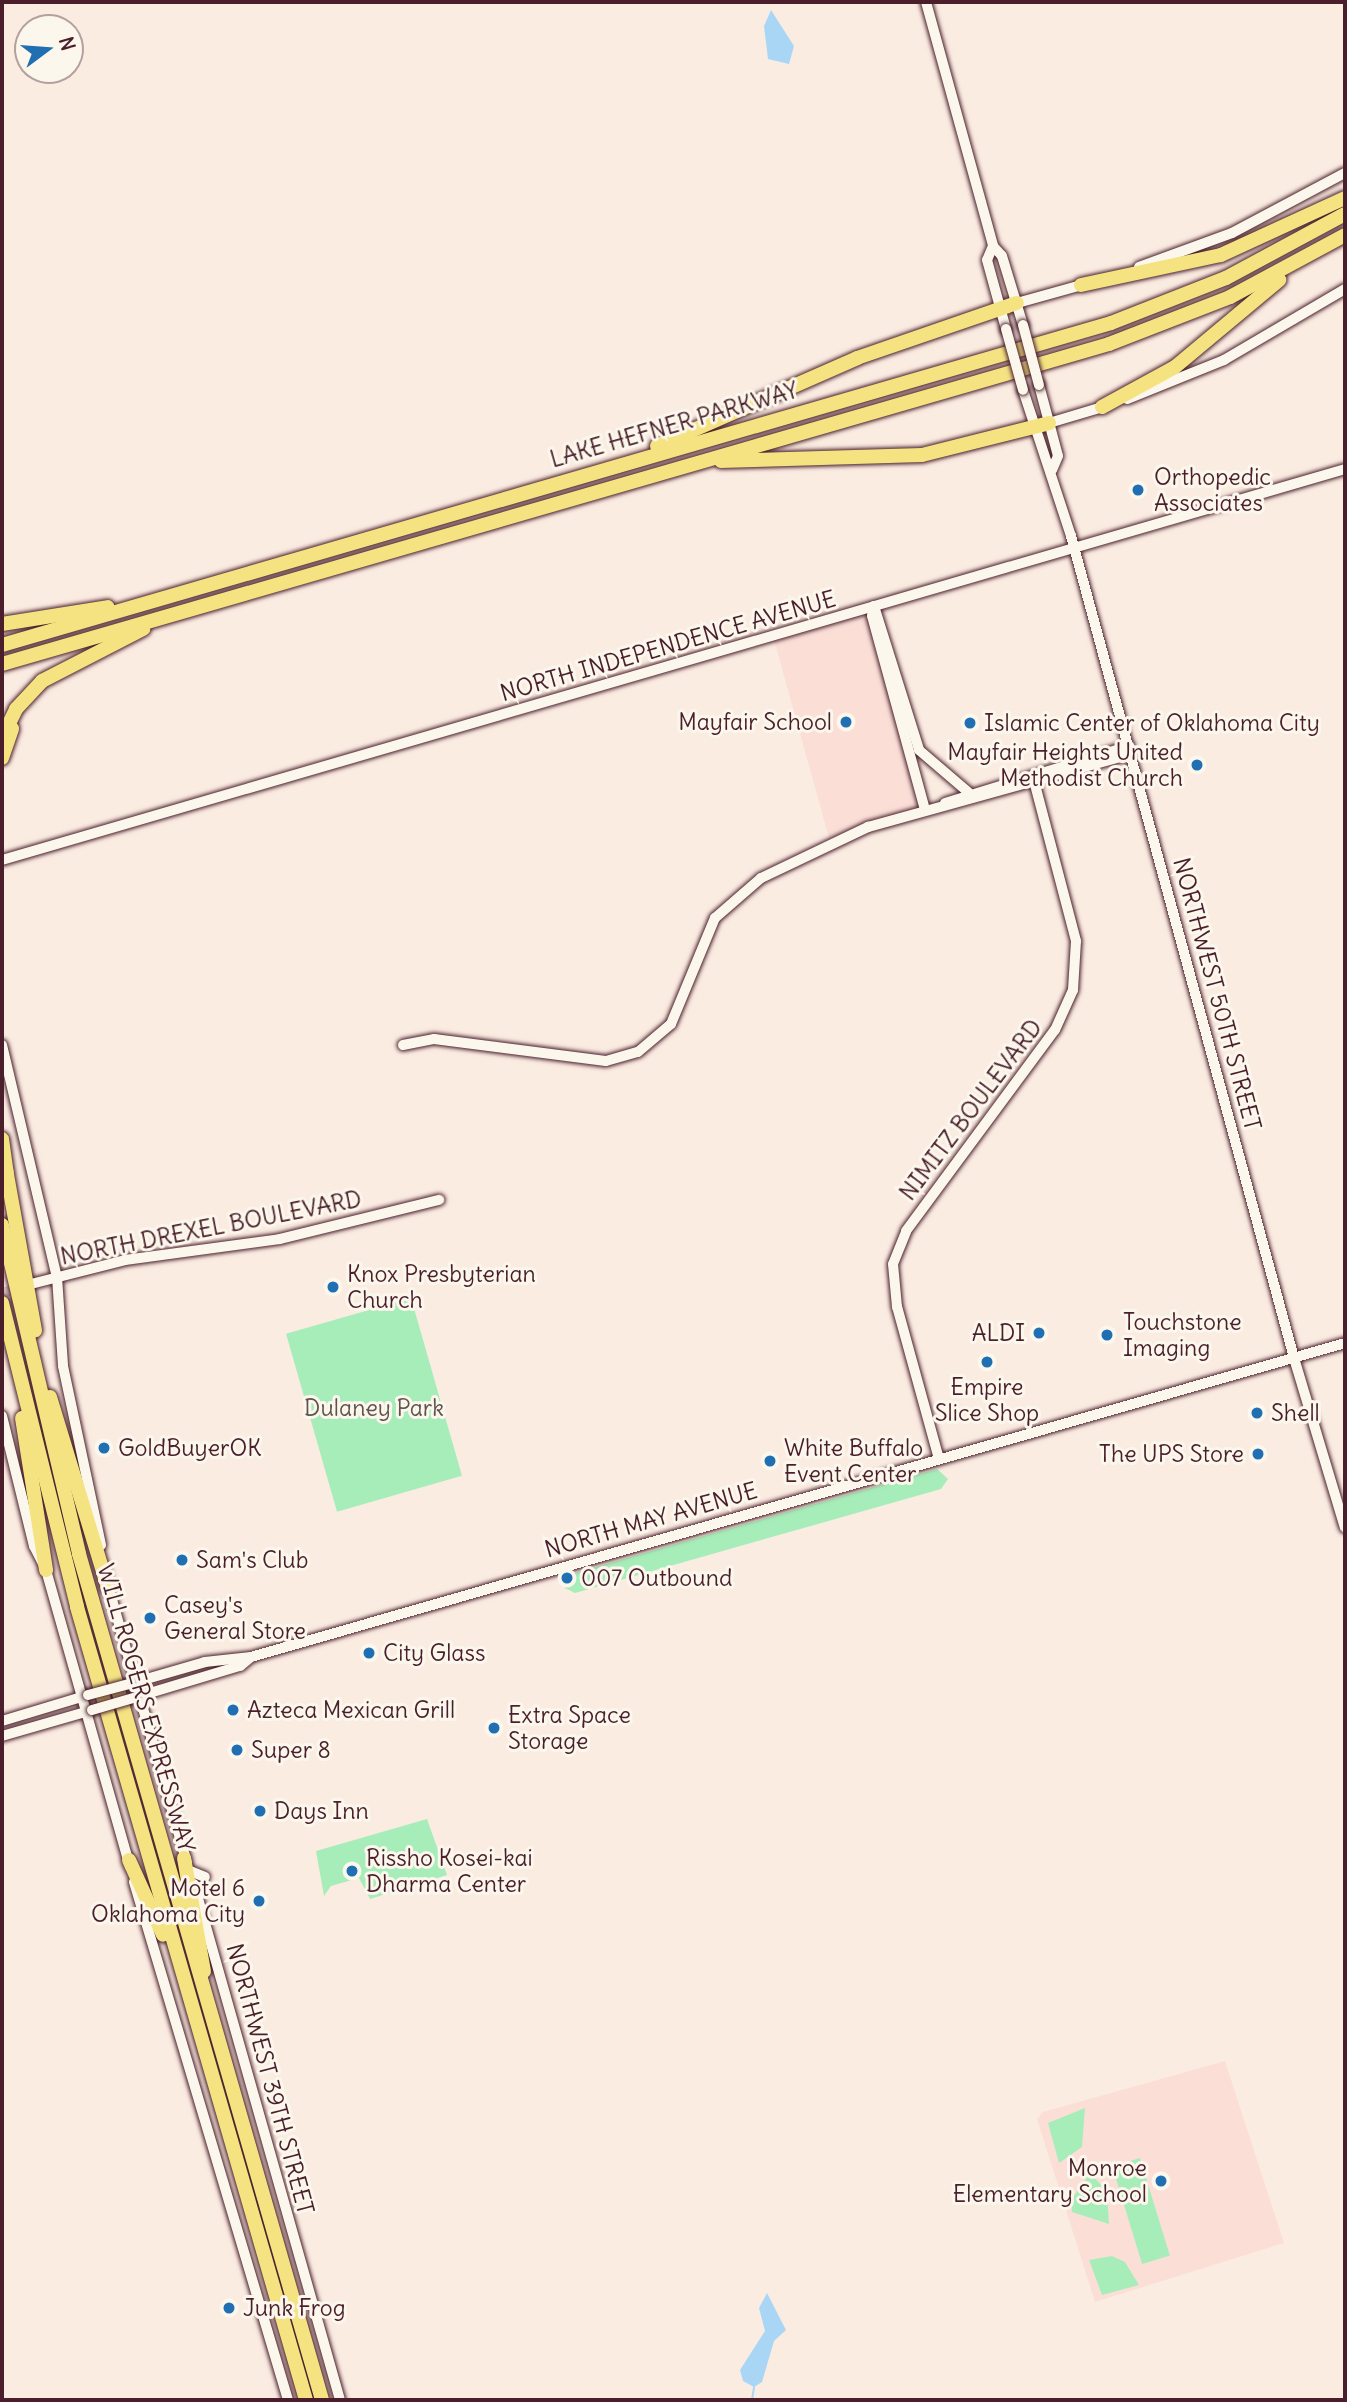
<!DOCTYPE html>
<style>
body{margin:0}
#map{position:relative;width:1347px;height:2402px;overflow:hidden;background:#fbece2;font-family:Delius,sans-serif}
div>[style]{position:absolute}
.built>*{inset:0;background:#fbdfd7}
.green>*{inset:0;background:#a7edb9;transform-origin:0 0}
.water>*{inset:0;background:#aad6f6}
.stream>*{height:2px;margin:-1px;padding:0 1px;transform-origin:1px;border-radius:1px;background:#aad6f6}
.tertiary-tunnel>*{height:10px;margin-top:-5px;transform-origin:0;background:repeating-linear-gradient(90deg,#d8c3bd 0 10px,transparent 0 15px)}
.roads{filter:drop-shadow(0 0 2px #4a1f2b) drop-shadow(0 0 2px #4a1f2b)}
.tertiary>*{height:10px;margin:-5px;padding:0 5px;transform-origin:5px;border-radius:5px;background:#fbf7ec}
.secondary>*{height:10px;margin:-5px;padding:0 5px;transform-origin:5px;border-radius:5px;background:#fbf7ec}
.motorway>*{height:14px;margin:-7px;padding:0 7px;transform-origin:7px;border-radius:7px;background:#f5e382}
.bridges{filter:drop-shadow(0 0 2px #4a1f2b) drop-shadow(0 0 2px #4a1f2b)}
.secondary-bridge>*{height:10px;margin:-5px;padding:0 5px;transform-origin:5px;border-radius:5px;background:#fbf7ec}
.dots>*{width:19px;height:19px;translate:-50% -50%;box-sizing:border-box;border:4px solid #fbf7ec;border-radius:50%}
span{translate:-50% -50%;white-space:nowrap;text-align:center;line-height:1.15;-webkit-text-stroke:6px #fbf7ec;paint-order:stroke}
.street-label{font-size:23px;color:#4a1f2b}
.poi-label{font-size:23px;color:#4a1f2b}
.left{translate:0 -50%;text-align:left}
.right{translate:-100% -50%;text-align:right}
.park-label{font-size:23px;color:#61524e}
.frame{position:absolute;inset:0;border:4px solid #4a1f2b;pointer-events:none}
.north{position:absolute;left:14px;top:14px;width:70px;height:70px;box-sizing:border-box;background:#fbf7ec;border:2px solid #b4a19f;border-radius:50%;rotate:74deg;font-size:19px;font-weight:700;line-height:28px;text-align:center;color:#4a1f2b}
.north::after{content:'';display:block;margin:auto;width:24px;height:32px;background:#1f6fb2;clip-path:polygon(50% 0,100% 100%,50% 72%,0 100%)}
</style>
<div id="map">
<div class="built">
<i style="clip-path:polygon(861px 615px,868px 617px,918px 806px,829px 838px,774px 640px)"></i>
<i style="clip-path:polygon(1225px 2061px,1284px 2243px,1095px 2302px,1037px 2119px,1043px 2112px)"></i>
</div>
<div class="green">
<i style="left:411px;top:1298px;width:185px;height:130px;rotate:74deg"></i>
<i style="clip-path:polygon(937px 1469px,948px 1479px,941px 1489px,575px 1593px,565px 1588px,568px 1575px)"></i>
<i style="clip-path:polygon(427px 1819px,447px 1875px,370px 1899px,359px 1878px,331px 1886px,324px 1896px,316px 1851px)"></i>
<i style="clip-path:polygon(1085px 2108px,1082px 2147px,1059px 2163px,1048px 2123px)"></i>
<i style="left:1140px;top:2158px;width:102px;height:29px;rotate:73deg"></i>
<i style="clip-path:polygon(1090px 2173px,1107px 2191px,1109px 2224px,1072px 2212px,1071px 2200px)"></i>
<i style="clip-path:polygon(1112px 2256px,1125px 2262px,1139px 2285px,1102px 2295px,1089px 2260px)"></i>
</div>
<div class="water">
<i style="clip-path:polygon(771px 10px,794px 46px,789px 64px,768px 59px,764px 26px)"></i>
<i style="clip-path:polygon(767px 2293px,786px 2330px,774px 2341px,762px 2382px,754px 2387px,743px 2381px,740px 2370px,765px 2331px,759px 2308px)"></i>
</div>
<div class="stream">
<i style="left:2px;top:2387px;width:13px;rotate:86deg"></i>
<i style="left:752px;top:2400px;width:13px;rotate:-81deg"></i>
</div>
<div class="tertiary-tunnel">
<i style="left:2px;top:1293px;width:19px;rotate:-16deg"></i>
</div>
<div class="roads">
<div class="tertiary">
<i style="left:1139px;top:267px;width:99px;rotate:-20.1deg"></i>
<i style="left:1232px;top:233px;width:128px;rotate:-28deg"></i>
<i style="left:1017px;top:303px;width:71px;rotate:-15.6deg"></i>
<i style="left:1127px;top:399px;width:105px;rotate:-21.9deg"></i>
<i style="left:1224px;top:360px;width:140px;rotate:-30.4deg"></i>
<i style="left:1049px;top:423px;width:59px;rotate:-16.6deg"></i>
<i style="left:874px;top:606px;width:151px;rotate:72.6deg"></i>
<i style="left:919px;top:750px;width:65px;rotate:40.6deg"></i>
<i style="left:874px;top:606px;width:10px;rotate:101deg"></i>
<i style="left:872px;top:616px;width:201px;rotate:74.7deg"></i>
<i style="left:945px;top:803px;width:193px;rotate:-17.2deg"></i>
<i style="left:2px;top:860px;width:1399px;rotate:-16.23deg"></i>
<i style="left:2px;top:1045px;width:238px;rotate:76.7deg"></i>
<i style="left:403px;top:1045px;width:32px;rotate:-11deg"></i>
<i style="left:434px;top:1039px;width:173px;rotate:7.3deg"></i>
<i style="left:606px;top:1061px;width:33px;rotate:-16deg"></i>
<i style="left:638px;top:1052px;width:43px;rotate:-40.3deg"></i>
<i style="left:671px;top:1024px;width:115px;rotate:-67.5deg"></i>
<i style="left:715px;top:918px;width:61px;rotate:-41deg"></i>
<i style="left:761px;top:878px;width:119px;rotate:-25.5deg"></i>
<i style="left:868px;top:827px;width:273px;rotate:-15.5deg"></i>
<i style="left:31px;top:1284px;width:97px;rotate:-14.3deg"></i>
<i style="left:125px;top:1260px;width:156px;rotate:-7.7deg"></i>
<i style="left:280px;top:1239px;width:164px;rotate:-13.8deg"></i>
<i style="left:1294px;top:1358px;width:177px;rotate:73.3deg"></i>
<i style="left:939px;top:1459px;width:158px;rotate:-105.4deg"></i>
<i style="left:897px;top:1307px;width:43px;rotate:-95.3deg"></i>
<i style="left:893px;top:1264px;width:35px;rotate:-68deg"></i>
<i style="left:906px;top:1231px;width:250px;rotate:-53.5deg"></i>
<i style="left:1055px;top:1030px;width:44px;rotate:-65.8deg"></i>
<i style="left:1073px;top:990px;width:49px;rotate:-86.5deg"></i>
<i style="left:1076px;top:941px;width:165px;rotate:-104.7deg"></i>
</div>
<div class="secondary">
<i style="left:926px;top:2px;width:253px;rotate:74.6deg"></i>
<i style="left:993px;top:246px;width:13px;rotate:48deg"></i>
<i style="left:1002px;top:256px;width:72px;rotate:73.1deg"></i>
<i style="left:993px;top:246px;width:15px;rotate:113deg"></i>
<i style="left:987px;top:260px;width:72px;rotate:74.6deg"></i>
<i style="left:1039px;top:385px;width:73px;rotate:75deg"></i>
<i style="left:1058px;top:456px;width:15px;rotate:113deg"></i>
<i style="left:1023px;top:390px;width:154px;rotate:71.8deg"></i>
<i style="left:1071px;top:536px;width:852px;rotate:74.82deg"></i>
<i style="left:57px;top:1277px;width:89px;rotate:86.1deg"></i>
<i style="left:63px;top:1366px;width:183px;rotate:78deg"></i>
<i style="left:2px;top:1416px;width:134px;rotate:76.2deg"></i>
<i style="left:34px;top:1546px;width:27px;rotate:63deg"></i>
<i style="left:46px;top:1570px;width:308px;rotate:74.2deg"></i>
<i style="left:107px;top:1582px;width:292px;rotate:74.1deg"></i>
<i style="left:129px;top:1684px;width:79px;rotate:-16.1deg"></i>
<i style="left:205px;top:1662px;width:46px;rotate:-6.2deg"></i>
<i style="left:251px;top:1657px;width:1138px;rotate:-16.01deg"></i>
<i style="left:133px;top:1698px;width:112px;rotate:-16.7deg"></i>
<i style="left:240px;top:1666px;width:14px;rotate:-39deg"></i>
<i style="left:2px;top:1721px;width:90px;rotate:-16.8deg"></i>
<i style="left:2px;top:1736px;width:94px;rotate:-16.1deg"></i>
<i style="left:190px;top:1871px;width:16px;rotate:22deg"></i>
<i style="left:134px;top:1882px;width:540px;rotate:73.44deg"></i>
<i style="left:194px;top:1884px;width:536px;rotate:74.2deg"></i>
</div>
<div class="motorway">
<i style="left:1081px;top:285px;width:143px;rotate:-12.1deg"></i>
<i style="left:1221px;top:255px;width:136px;rotate:-24.7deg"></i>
<i style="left:1102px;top:407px;width:83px;rotate:-28.7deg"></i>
<i style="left:1175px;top:367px;width:136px;rotate:-39.9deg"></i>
<i style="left:657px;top:446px;width:219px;rotate:-23.7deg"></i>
<i style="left:857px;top:358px;width:169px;rotate:-19deg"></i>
<i style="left:721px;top:461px;width:201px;rotate:-1.7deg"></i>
<i style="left:922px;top:455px;width:131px;rotate:-14.1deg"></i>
<i style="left:2px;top:624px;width:107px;rotate:-9.1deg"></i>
<i style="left:2px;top:645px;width:1155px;rotate:-16.19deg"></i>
<i style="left:1111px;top:323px;width:123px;rotate:-21.4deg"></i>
<i style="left:1226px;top:278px;width:135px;rotate:-28.3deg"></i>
<i style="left:2px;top:664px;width:1152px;rotate:-16.12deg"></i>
<i style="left:1109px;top:344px;width:130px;rotate:-21.2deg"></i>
<i style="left:1230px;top:297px;width:131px;rotate:-28.3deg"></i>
<i style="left:2px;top:738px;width:32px;rotate:-64deg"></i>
<i style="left:16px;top:709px;width:38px;rotate:-47deg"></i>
<i style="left:42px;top:681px;width:114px;rotate:-27.2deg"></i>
<i style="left:2px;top:758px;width:31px;rotate:-71deg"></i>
<i style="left:2px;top:1139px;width:37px;rotate:82deg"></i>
<i style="left:6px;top:1169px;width:164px;rotate:79.8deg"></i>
<i style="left:2px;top:1225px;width:338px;rotate:76.8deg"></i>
<i style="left:79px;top:1554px;width:880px;rotate:73.97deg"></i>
<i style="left:2px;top:1303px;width:313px;rotate:76.1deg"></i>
<i style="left:77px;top:1607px;width:825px;rotate:73.89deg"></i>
<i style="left:50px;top:1397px;width:200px;rotate:73.1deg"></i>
<i style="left:22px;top:1418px;width:154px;rotate:81deg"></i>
<i style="left:184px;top:1858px;width:115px;rotate:80deg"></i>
<i style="left:129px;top:1860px;width:82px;rotate:65.6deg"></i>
</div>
</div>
<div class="bridges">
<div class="secondary-bridge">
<i style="left:1023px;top:325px;width:62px;rotate:75.1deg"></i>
<i style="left:1006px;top:329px;width:63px;rotate:74.4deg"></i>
<i style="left:88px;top:1695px;width:42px;rotate:-15deg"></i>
<i style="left:92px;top:1710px;width:43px;rotate:-16.3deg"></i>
</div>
</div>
<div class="dots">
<i style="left:1138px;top:490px;background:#1f6fb2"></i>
<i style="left:846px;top:722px;background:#1f6fb2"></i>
<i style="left:970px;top:723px;background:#1f6fb2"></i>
<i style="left:1197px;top:765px;background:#1f6fb2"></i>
<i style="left:333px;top:1287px;background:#1f6fb2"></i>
<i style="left:1039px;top:1333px;background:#1f6fb2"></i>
<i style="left:1107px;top:1335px;background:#1f6fb2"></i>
<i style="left:987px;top:1362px;background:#1f6fb2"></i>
<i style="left:1257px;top:1413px;background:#1f6fb2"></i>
<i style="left:104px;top:1448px;background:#1f6fb2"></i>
<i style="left:1258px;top:1454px;background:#1f6fb2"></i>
<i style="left:770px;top:1461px;background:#1f6fb2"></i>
<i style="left:182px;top:1560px;background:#1f6fb2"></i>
<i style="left:567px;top:1578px;background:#1f6fb2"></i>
<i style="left:150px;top:1618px;background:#1f6fb2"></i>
<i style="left:369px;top:1653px;background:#1f6fb2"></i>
<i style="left:233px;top:1710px;background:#1f6fb2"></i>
<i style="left:494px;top:1728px;background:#1f6fb2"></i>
<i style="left:237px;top:1750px;background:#1f6fb2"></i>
<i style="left:260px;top:1811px;background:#1f6fb2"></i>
<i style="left:352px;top:1871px;background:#1f6fb2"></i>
<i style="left:259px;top:1901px;background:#1f6fb2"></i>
<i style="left:1161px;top:2181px;background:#1f6fb2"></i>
<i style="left:229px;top:2308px;background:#1f6fb2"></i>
</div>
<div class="street-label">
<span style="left:674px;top:425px;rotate:-16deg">LAKE HEFNER PARKWAY</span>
<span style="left:668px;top:646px;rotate:-16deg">NORTH INDEPENDENCE AVENUE</span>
<span style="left:1217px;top:994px;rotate:75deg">NORTHWEST 50TH STREET</span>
<span style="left:971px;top:1110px;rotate:-53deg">NIMITZ BOULEVARD</span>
<span style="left:211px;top:1228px;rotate:-11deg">NORTH DREXEL BOULEVARD</span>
<span style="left:651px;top:1520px;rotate:-16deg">NORTH MAY AVENUE</span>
<span style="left:146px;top:1708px;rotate:74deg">WILL ROGERS EXPRESSWAY</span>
<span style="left:270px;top:2079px;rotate:75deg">NORTHWEST 39TH STREET</span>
</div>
<div class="poi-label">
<span class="left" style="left:1154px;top:490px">Orthopedic<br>Associates</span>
<span class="right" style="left:832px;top:722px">Mayfair School</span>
<span class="left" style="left:984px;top:723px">Islamic Center of Oklahoma City</span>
<span class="right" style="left:1183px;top:765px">Mayfair Heights United<br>Methodist Church</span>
<span class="left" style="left:347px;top:1287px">Knox Presbyterian<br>Church</span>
<span class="left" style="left:1123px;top:1335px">Touchstone<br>Imaging</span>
<span class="right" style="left:1025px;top:1333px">ALDI</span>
<span style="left:987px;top:1400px">Empire<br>Slice Shop</span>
<span class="left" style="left:1271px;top:1413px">Shell</span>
<span class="left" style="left:118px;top:1448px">GoldBuyerOK</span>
<span class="left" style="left:784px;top:1461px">White Buffalo<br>Event Center</span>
<span class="right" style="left:1244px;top:1454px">The UPS Store</span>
<span class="left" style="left:196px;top:1560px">Sam's Club</span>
<span class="left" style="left:581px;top:1578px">007 Outbound</span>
<span class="left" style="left:164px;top:1618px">Casey's<br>General Store</span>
<span class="left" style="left:383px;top:1653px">City Glass</span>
<span class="left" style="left:247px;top:1710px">Azteca Mexican Grill</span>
<span class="left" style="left:508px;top:1728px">Extra Space<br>Storage</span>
<span class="left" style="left:251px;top:1750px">Super 8</span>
<span class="left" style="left:274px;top:1811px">Days Inn</span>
<span class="left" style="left:366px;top:1871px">Rissho Kosei-kai<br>Dharma Center</span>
<span class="right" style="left:245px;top:1901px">Motel 6<br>Oklahoma City</span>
<span class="right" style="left:1147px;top:2181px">Monroe<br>Elementary School</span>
<span class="left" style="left:243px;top:2308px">Junk Frog</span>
</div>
<div class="park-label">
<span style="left:374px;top:1408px">Dulaney Park</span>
</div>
<div class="frame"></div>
<div class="north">N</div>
</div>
